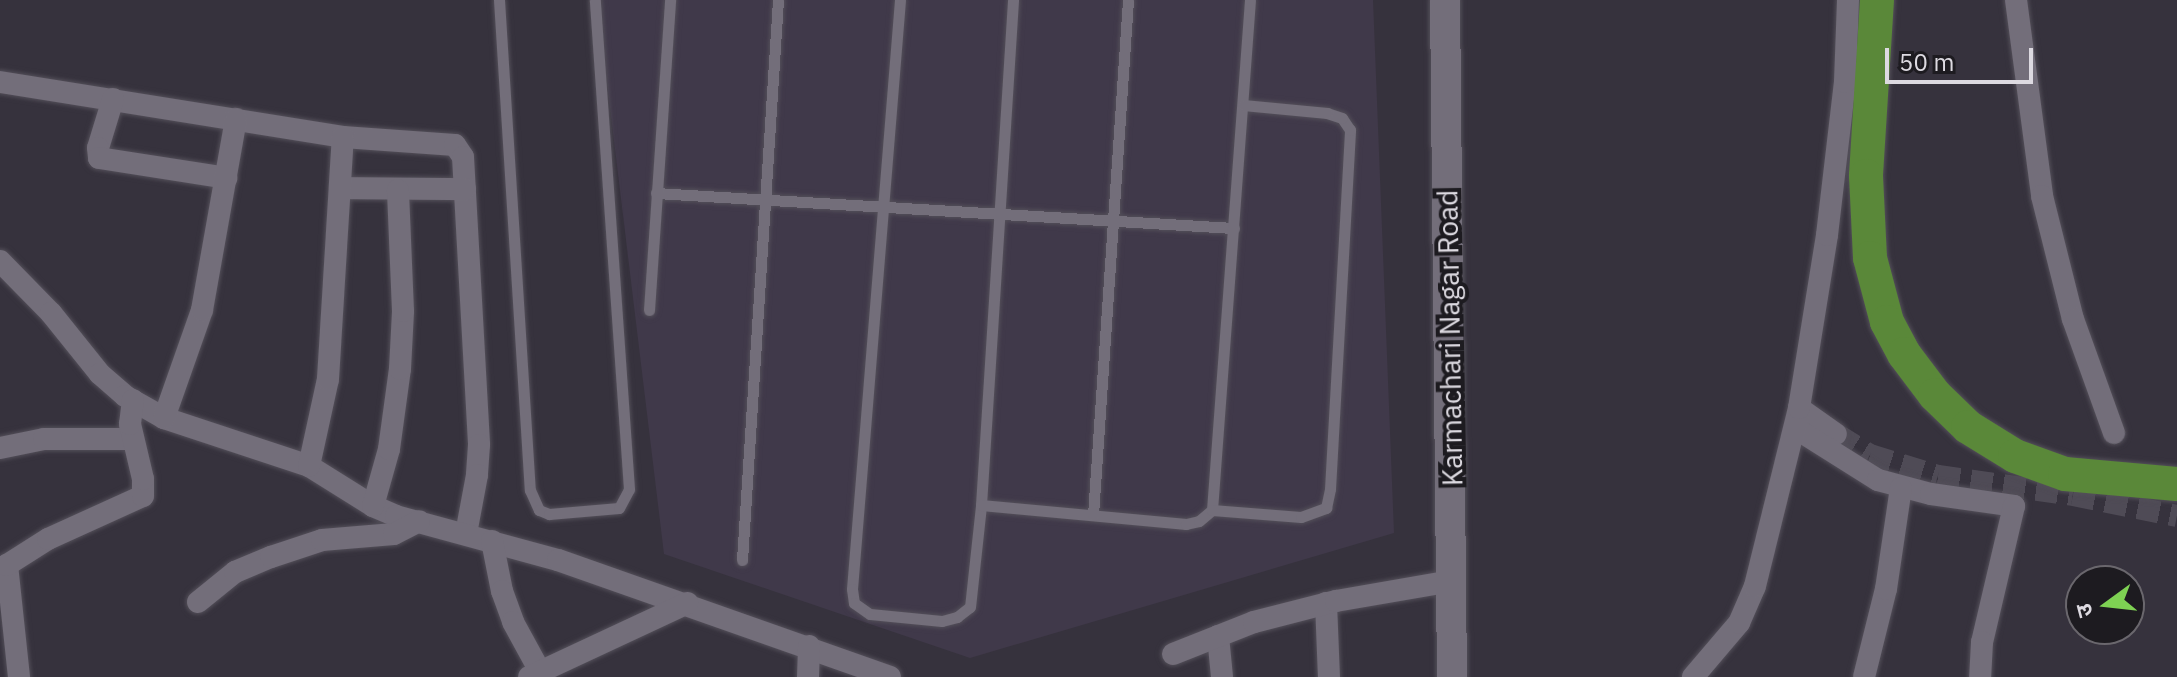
<!DOCTYPE html>
<meta charset="utf-8">
<style>
body{margin:0}
#map{position:relative;width:2177px;height:677px;overflow:hidden;background:#36323d;font-family:"IBM Plex Sans","Noto Sans Devanagari",sans-serif}
div>[style]{position:absolute}
.built>*{inset:0;background:#40394a}
.street-tunnel>*{height:22px;margin-top:-11px;transform-origin:0;background:repeating-linear-gradient(90deg,#4f4b56 0 22px,transparent 0 33px)}
.roads{filter:drop-shadow(0 0 2px #534f59) drop-shadow(0 0 2px #534f59)}
.lane>*{height:11px;margin:-5.5px;padding:0 5.5px;transform-origin:5.5px;border-radius:5.5px;background:#736e7a}
.street>*{height:22px;margin:-11px;padding:0 11px;transform-origin:11px;border-radius:11px;background:#736e7a}
.secondary>*{height:30px;margin:-15px;padding:0 15px;transform-origin:15px;border-radius:15px;background:#736e7a}
.primary>*{height:34px;margin:-17px;padding:0 17px;transform-origin:17px;border-radius:17px;background:#5a8839}
span{translate:-50% -50%;white-space:nowrap;text-align:center;line-height:1.15;-webkit-text-stroke:8px #1d1b20;paint-order:stroke}
.street-label{font-size:28px;color:#dddae1}
.north{position:absolute;left:2065px;top:565px;width:80px;height:80px;box-sizing:border-box;background:#1d1b20;border:2px solid #6a676d;border-radius:50%;rotate:255deg;font-size:22px;font-weight:700;line-height:32px;text-align:center;color:#dddae1}
.north::after{content:'';display:block;margin:auto;width:28px;height:36px;background:#7ed153;clip-path:polygon(50% 0,100% 100%,50% 72%,0 100%)}
.scale{position:absolute;left:1885px;top:48px;width:148px;height:36px;box-sizing:border-box;border:4px solid #dddae1;border-top:0;padding-left:10px;font-size:24px;line-height:28px;white-space:nowrap;color:#dddae1;-webkit-text-stroke:6px #1d1b20;paint-order:stroke}
</style>
<div id="map">
<div class="built">
<i style="clip-path:polygon(597px 0,1373px 0,1394px 533px,970px 658px,664px 554px)"></i>
</div>
<div class="street-tunnel">
<i style="left:1836px;top:434px;width:40px;rotate:32deg"></i>
<i style="left:1870px;top:455px;width:71px;rotate:17.2deg"></i>
<i style="left:1938px;top:476px;width:136px;rotate:8deg"></i>
<i style="left:2073px;top:495px;width:106px;rotate:11.4deg"></i>
</div>
<div class="roads">
<div class="lane">
<i style="left:499px;top:0;width:491px;rotate:86.4deg"></i>
<i style="left:530px;top:490px;width:22px;rotate:66deg"></i>
<i style="left:539px;top:510px;width:11px;rotate:22deg"></i>
<i style="left:549px;top:514px;width:70px;rotate:-4.9deg"></i>
<i style="left:619px;top:508px;width:21px;rotate:-62deg"></i>
<i style="left:629px;top:489px;width:490px;rotate:-94deg"></i>
<i style="left:900px;top:0;width:591px;rotate:94.66deg"></i>
<i style="left:852px;top:589px;width:14px;rotate:82deg"></i>
<i style="left:854px;top:603px;width:19px;rotate:35deg"></i>
<i style="left:870px;top:614px;width:72px;rotate:5.6deg"></i>
<i style="left:942px;top:621px;width:16px;rotate:-15deg"></i>
<i style="left:957px;top:617px;width:16px;rotate:-38deg"></i>
<i style="left:970px;top:607px;width:103px;rotate:-83.8deg"></i>
<i style="left:981px;top:505px;width:506px;rotate:-86.37deg"></i>
<i style="left:656px;top:193px;width:579px;rotate:3.47deg"></i>
<i style="left:649px;top:310px;width:311px;rotate:-86.1deg"></i>
<i style="left:981px;top:505px;width:206px;rotate:5.3deg"></i>
<i style="left:1186px;top:524px;width:13px;rotate:-13deg"></i>
<i style="left:1199px;top:521px;width:17px;rotate:-40deg"></i>
<i style="left:1212px;top:510px;width:511px;rotate:-85.74deg"></i>
<i style="left:1212px;top:510px;width:89px;rotate:4.5deg"></i>
<i style="left:1301px;top:517px;width:27px;rotate:-20deg"></i>
<i style="left:1326px;top:508px;width:19px;rotate:-78deg"></i>
<i style="left:1330px;top:489px;width:360px;rotate:-86.8deg"></i>
<i style="left:1350px;top:130px;width:14px;rotate:-124deg"></i>
<i style="left:1342px;top:118px;width:16px;rotate:-162deg"></i>
<i style="left:1327px;top:113px;width:84px;rotate:-174.6deg"></i>
<i style="left:1093px;top:515px;width:516px;rotate:-86.11deg"></i>
<i style="left:742px;top:560px;width:561px;rotate:-86.32deg"></i>
</div>
<div class="street">
<i style="left:2016px;top:0;width:198px;rotate:82.4deg"></i>
<i style="left:2042px;top:196px;width:127px;rotate:75.9deg"></i>
<i style="left:2073px;top:319px;width:121px;rotate:70.2deg"></i>
<i style="left:0;top:82px;width:347px;rotate:9.1deg"></i>
<i style="left:343px;top:137px;width:112px;rotate:4.1deg"></i>
<i style="left:455px;top:145px;width:14px;rotate:56deg"></i>
<i style="left:463px;top:157px;width:288px;rotate:86.8deg"></i>
<i style="left:479px;top:445px;width:30px;rotate:94deg"></i>
<i style="left:477px;top:475px;width:60px;rotate:100.6deg"></i>
<i style="left:113px;top:99px;width:51px;rotate:107deg"></i>
<i style="left:98px;top:148px;width:10px;rotate:84deg"></i>
<i style="left:99px;top:158px;width:129px;rotate:8.9deg"></i>
<i style="left:341px;top:188px;width:124px;rotate:0.5deg"></i>
<i style="left:0;top:261px;width:73px;rotate:45.6deg"></i>
<i style="left:51px;top:313px;width:78px;rotate:51.2deg"></i>
<i style="left:100px;top:374px;width:33px;rotate:41deg"></i>
<i style="left:125px;top:396px;width:45px;rotate:29.4deg"></i>
<i style="left:164px;top:418px;width:153px;rotate:18.3deg"></i>
<i style="left:309px;top:466px;width:75px;rotate:32deg"></i>
<i style="left:373px;top:506px;width:25px;rotate:23deg"></i>
<i style="left:396px;top:516px;width:168px;rotate:15.2deg"></i>
<i style="left:558px;top:560px;width:352px;rotate:19.4deg"></i>
<i style="left:1799px;top:408px;width:45px;rotate:35.1deg"></i>
<i style="left:164px;top:418px;width:114px;rotate:-70.6deg"></i>
<i style="left:202px;top:310px;width:194px;rotate:-79.9deg"></i>
<i style="left:1795px;top:428px;width:98px;rotate:32.1deg"></i>
<i style="left:1878px;top:480px;width:55px;rotate:14.8deg"></i>
<i style="left:1931px;top:494px;width:84px;rotate:8.2deg"></i>
<i style="left:2014px;top:506px;width:140px;rotate:103.2deg"></i>
<i style="left:1982px;top:642px;width:35px;rotate:93deg"></i>
<i style="left:0;top:448px;width:45px;rotate:-11.6deg"></i>
<i style="left:44px;top:439px;width:89px"></i>
<i style="left:309px;top:466px;width:89px;rotate:-77.7deg"></i>
<i style="left:328px;top:379px;width:242px;rotate:-86.5deg"></i>
<i style="left:373px;top:506px;width:59px;rotate:-74.3deg"></i>
<i style="left:389px;top:449px;width:81px;rotate:-82.2deg"></i>
<i style="left:400px;top:369px;width:58px;rotate:-87deg"></i>
<i style="left:403px;top:311px;width:121px;rotate:-92.4deg"></i>
<i style="left:492px;top:541px;width:51px;rotate:78.7deg"></i>
<i style="left:502px;top:591px;width:33px;rotate:70deg"></i>
<i style="left:513px;top:622px;width:63px;rotate:61.4deg"></i>
<i style="left:198px;top:602px;width:48px;rotate:-39deg"></i>
<i style="left:235px;top:572px;width:39px;rotate:-23deg"></i>
<i style="left:271px;top:557px;width:54px;rotate:-18.4deg"></i>
<i style="left:322px;top:540px;width:72px;rotate:-4.8deg"></i>
<i style="left:394px;top:534px;width:28px;rotate:-27deg"></i>
<i style="left:1326px;top:603px;width:74px;rotate:87.7deg"></i>
<i style="left:1218px;top:636px;width:41px;rotate:84.4deg"></i>
<i style="left:1173px;top:654px;width:87px;rotate:-21.6deg"></i>
<i style="left:1254px;top:622px;width:85px;rotate:-14.4deg"></i>
<i style="left:1336px;top:601px;width:118px;rotate:-9.8deg"></i>
<i style="left:19px;top:677px;width:113px;rotate:-96.1deg"></i>
<i style="left:7px;top:565px;width:49px;rotate:-32.4deg"></i>
<i style="left:48px;top:539px;width:104px;rotate:-24.4deg"></i>
<i style="left:143px;top:496px;width:17px;rotate:-90deg"></i>
<i style="left:143px;top:479px;width:57px;rotate:-103.3deg"></i>
<i style="left:130px;top:424px;width:24px;rotate:-83deg"></i>
<i style="left:529px;top:677px;width:175px;rotate:-25deg"></i>
<i style="left:808px;top:677px;width:31px;rotate:-88deg"></i>
<i style="left:1693px;top:677px;width:71px;rotate:-49.6deg"></i>
<i style="left:1739px;top:623px;width:40px;rotate:-66.6deg"></i>
<i style="left:1755px;top:586px;width:183px;rotate:-76.1deg"></i>
<i style="left:1799px;top:408px;width:175px;rotate:-80.8deg"></i>
<i style="left:1827px;top:235px;width:154px;rotate:-83.3deg"></i>
<i style="left:1845px;top:82px;width:82px;rotate:-87.9deg"></i>
<i style="left:1864px;top:677px;width:91px;rotate:-76deg"></i>
<i style="left:1886px;top:589px;width:102px;rotate:-81.6deg"></i>
</div>
<div class="secondary">
<i style="left:1445px;top:0;width:677px;rotate:89.41deg"></i>
</div>
<div class="primary">
<i style="left:1877px;top:0;width:176px;rotate:93.6deg"></i>
<i style="left:1866px;top:176px;width:82px;rotate:87.2deg"></i>
<i style="left:1870px;top:258px;width:66px;rotate:75.1deg"></i>
<i style="left:1887px;top:322px;width:36px;rotate:62deg"></i>
<i style="left:1904px;top:354px;width:51px;rotate:52.9deg"></i>
<i style="left:1935px;top:395px;width:46px;rotate:44.1deg"></i>
<i style="left:1968px;top:427px;width:55px;rotate:31.7deg"></i>
<i style="left:2015px;top:456px;width:53px;rotate:19.8deg"></i>
<i style="left:2065px;top:474px;width:112px;rotate:5.1deg"></i>
</div>
</div>
<div class="street-label">
<span style="left:1450px;top:338px;rotate:-91deg">Karmachari Nagar Road</span>
</div>
<div class="north">उ</div>
<div class="scale">50 m</div>
</div>
